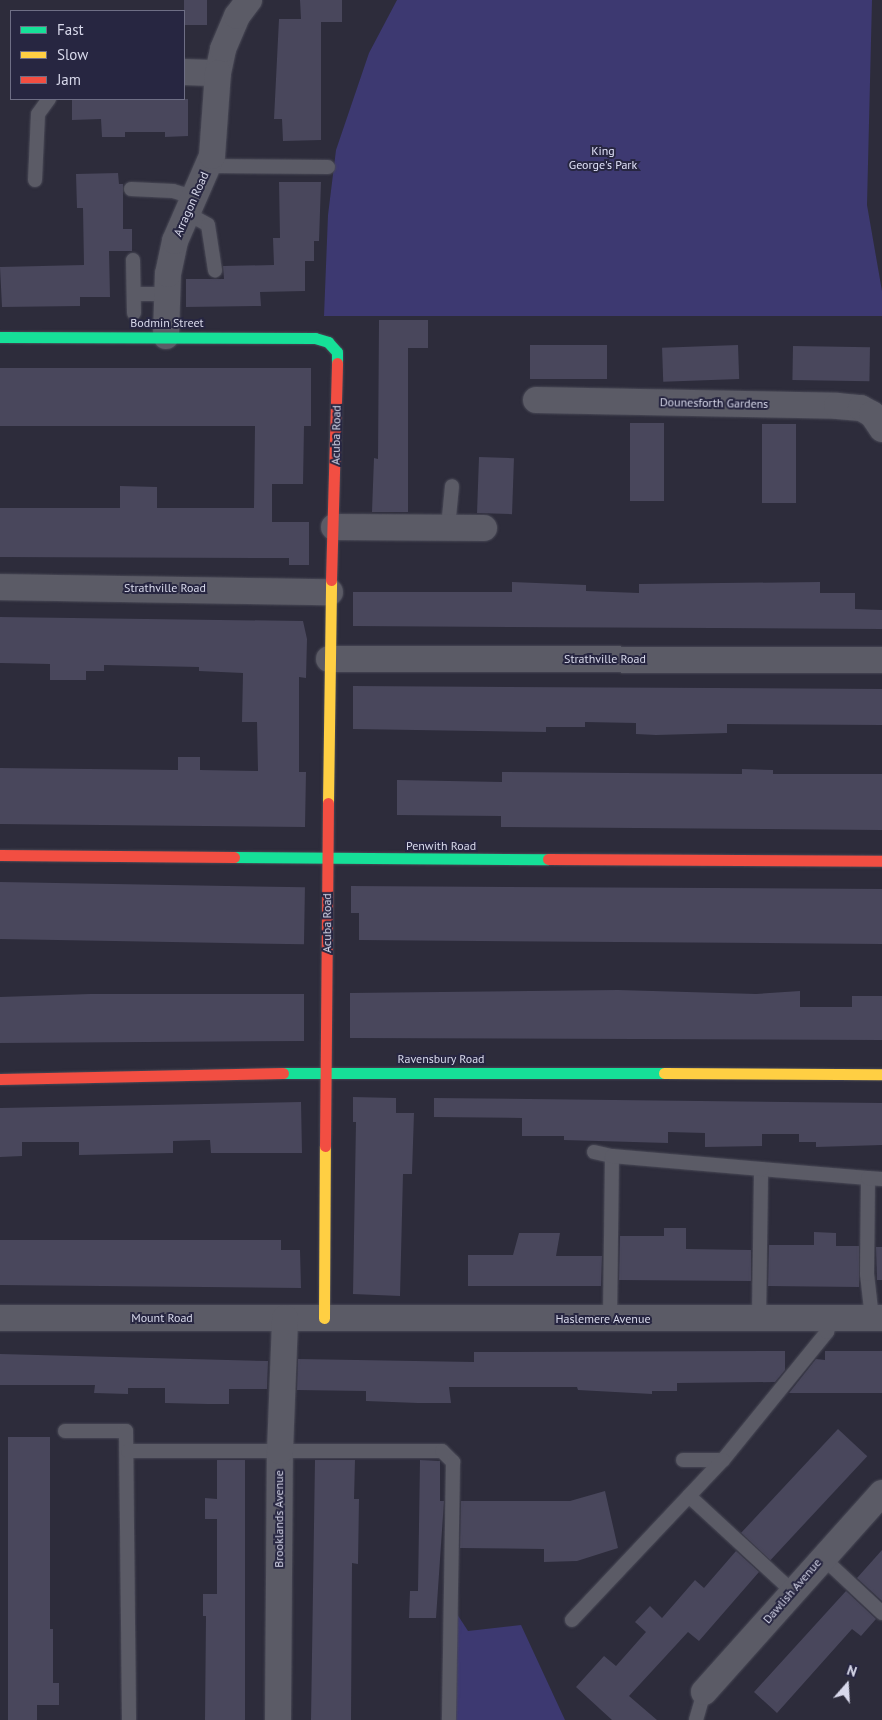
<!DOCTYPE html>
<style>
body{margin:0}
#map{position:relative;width:882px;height:1720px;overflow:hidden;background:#2d2c3b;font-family:"PT Sans",sans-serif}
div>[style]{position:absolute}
.green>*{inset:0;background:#3d3971}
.building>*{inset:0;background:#49475c;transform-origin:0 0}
.roads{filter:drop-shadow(0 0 1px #494956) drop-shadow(0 0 1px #494956)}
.lane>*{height:14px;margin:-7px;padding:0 7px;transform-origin:7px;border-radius:7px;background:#5b5b66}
.street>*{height:26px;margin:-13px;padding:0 13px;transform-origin:13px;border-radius:13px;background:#5b5b66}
.fast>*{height:11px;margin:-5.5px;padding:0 5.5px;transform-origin:5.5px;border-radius:5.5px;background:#16e098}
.slow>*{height:11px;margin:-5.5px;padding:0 5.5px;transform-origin:5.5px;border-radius:5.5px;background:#ffcf43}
.jam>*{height:11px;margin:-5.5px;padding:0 5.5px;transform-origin:5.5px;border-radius:5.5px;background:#f24e42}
span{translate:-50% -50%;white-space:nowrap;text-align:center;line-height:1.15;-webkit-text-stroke:4px #272641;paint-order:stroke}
.park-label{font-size:12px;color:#e0e1f8}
.street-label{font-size:12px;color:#d8d9eb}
.legend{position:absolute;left:10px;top:10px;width:175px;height:90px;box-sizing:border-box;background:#272641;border:1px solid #6e6e85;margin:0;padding:6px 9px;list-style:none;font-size:15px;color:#d8d9eb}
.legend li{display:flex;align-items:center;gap:10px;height:25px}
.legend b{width:25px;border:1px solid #6e6e85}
.north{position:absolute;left:822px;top:1660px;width:50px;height:50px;-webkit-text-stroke:4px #272641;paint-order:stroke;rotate:19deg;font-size:14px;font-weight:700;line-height:20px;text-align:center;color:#d8d9eb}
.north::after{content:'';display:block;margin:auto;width:18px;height:22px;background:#d8d9eb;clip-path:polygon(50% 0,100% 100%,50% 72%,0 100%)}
</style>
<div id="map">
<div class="green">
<i style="clip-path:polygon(397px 0,872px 0,867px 205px,882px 291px,882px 316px,324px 316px,328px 215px,336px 150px,369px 53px)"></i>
<i style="clip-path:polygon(457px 1614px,468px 1631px,521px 1625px,565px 1720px,456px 1720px)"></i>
</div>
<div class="building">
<i style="left:184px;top:0;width:23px;height:25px"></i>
<i style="clip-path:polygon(300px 0,342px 0,342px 22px,321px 22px,321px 140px,283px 141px,282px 119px,274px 119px,279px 19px,301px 19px)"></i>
<i style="clip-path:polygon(72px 99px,188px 99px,188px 136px,165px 137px,165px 132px,125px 132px,125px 137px,102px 137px,101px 119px,72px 120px)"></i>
<i style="clip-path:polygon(118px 173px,119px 184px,123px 184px,123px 229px,132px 229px,132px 251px,109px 251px,110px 297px,80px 297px,80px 306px,2px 307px,0 267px,84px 265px,83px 208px,77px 208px,76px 174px)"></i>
<i style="clip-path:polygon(279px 182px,321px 182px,319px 241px,314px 241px,314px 261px,305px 261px,305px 291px,260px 292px,261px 306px,186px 307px,186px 279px,224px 279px,223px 266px,274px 265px,273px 238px,280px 238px)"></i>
<i style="clip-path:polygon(379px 320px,428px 320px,428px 348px,408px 348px,408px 512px,372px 512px,374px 458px,378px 459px)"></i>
<i style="left:607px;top:345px;width:34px;height:77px;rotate:90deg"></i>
<i style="left:738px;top:345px;width:34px;height:76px;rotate:88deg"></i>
<i style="left:793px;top:346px;width:77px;height:34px;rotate:1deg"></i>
<i style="clip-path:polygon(0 368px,311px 368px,311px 426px,304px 426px,303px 484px,272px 484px,272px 522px,309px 522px,309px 565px,289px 565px,289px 558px,0 557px,0 508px,120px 508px,120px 486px,157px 487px,157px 508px,254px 508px,255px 426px,0 426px)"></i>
<i style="left:630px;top:423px;width:34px;height:78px"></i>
<i style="left:762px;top:424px;width:34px;height:79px"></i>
<i style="left:479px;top:457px;width:35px;height:56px;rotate:2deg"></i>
<i style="clip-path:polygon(512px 582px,586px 585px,586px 591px,639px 593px,639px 584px,820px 582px,820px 593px,855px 593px,855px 609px,882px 610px,882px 629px,353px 626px,353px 592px,512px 592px)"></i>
<i style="clip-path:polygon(0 617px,303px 621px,307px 639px,306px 678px,299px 677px,299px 772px,306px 772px,305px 827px,0 824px,0 768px,178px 770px,178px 757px,200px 757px,200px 770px,258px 771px,257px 722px,242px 722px,243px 673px,199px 671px,199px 667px,104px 665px,104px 671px,86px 671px,86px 680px,50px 680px,50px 664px,0 663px)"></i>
<i style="clip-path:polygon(353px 686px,882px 689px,882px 725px,727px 724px,727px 733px,656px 735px,636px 734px,636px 723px,585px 722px,585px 727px,546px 727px,546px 732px,353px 729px)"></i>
<i style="clip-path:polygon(742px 769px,773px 770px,773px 774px,882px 774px,882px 830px,501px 827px,501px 816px,397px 815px,397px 780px,502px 782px,502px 772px,742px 774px)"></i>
<i style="left:0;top:882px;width:305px;height:57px;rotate:1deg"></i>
<i style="clip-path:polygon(351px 886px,882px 889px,882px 944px,359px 940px,359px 913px,351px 913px)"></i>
<i style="clip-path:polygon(618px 990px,756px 994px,800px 991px,800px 1007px,852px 1007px,852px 996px,882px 996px,882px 1040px,350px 1038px,350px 993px)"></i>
<i style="clip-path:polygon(90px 994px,304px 994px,304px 1041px,0 1043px,0 997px)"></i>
<i style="clip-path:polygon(353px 1097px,396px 1098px,396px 1113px,414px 1113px,412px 1174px,403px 1174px,400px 1296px,353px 1294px,356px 1122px,353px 1122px)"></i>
<i style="clip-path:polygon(434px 1098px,882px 1103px,882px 1145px,816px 1147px,816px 1142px,799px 1142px,799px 1134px,762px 1134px,762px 1146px,705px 1147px,705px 1133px,668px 1132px,668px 1143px,564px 1140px,564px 1136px,522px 1136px,522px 1118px,434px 1117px)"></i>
<i style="clip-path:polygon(301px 1102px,302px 1153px,211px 1153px,210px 1140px,173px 1141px,173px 1153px,79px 1155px,79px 1142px,22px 1142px,22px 1156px,0 1157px,0 1108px)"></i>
<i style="clip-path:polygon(664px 1228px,686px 1228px,686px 1249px,751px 1250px,751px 1281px,619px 1280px,620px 1236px,664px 1236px)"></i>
<i style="clip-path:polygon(814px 1232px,836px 1233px,836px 1246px,859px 1246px,859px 1287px,768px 1286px,769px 1245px,814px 1245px)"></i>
<i style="clip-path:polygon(519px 1233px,560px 1233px,556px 1256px,602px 1256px,601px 1286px,468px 1286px,468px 1255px,513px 1255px)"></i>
<i style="clip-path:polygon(0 1240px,281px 1240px,281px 1250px,300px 1250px,301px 1288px,0 1285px)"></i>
<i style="clip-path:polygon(876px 1247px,882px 1247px,882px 1280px,877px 1280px)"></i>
<i style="clip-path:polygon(785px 1351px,785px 1370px,775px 1382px,677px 1383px,677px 1391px,652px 1391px,652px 1394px,578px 1390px,577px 1387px,449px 1387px,451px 1403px,418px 1403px,366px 1401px,366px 1391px,297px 1390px,298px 1359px,474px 1362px,474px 1352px)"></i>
<i style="clip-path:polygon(825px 1351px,882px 1351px,882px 1393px,789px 1393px,816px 1359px,825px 1360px)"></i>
<i style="clip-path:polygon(0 1354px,268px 1361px,267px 1389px,229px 1389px,229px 1404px,208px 1404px,165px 1403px,165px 1388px,128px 1388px,128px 1394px,94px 1393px,95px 1385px,0 1385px)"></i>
<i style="left:838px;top:1429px;width:40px;height:142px;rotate:43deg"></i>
<i style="clip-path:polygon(8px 1437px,50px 1437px,50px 1629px,53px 1629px,53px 1683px,59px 1683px,59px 1705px,37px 1705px,37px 1720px,8px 1720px)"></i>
<i style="clip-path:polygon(217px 1460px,245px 1460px,245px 1720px,205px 1720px,206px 1616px,203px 1616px,203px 1594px,217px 1594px,217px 1519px,205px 1519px,205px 1498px,217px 1499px)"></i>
<i style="clip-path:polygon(315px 1460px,355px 1460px,354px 1499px,359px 1499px,358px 1564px,352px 1563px,351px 1720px,311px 1720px)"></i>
<i style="clip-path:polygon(420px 1460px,440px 1461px,440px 1501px,444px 1501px,436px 1618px,409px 1618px,410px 1591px,418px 1591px)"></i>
<i style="clip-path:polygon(605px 1491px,618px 1548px,577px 1561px,544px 1562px,544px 1549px,460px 1548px,461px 1501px,570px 1501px)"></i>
<i style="clip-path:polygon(882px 1550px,882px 1601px,857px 1578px)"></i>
<i style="clip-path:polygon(736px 1551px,759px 1572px,699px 1641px,688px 1632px,629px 1696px,657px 1720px,612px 1720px,576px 1687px,604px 1656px,616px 1666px,646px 1632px,635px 1622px,650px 1606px,662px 1618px,695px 1580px,704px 1588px)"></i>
<i style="clip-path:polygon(846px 1591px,876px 1619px,861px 1636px,852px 1629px,777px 1713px,754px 1692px)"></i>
</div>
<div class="roads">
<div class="lane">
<i style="left:208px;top:166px;width:120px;rotate:0.5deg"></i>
<i style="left:35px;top:180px;width:66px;rotate:-87.4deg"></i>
<i style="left:38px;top:114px;width:19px;rotate:-54deg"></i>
<i style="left:131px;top:189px;width:42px;rotate:2.7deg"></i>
<i style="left:173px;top:191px;width:21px;rotate:17deg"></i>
<i style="left:185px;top:212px;width:26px;rotate:29deg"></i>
<i style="left:208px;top:225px;width:46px;rotate:81.2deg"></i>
<i style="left:133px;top:260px;width:53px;rotate:88.9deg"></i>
<i style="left:134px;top:294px;width:34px"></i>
<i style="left:448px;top:527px;width:41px;rotate:-84.4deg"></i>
<i style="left:594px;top:1152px;width:18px;rotate:13deg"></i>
<i style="left:759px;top:1318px;width:149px;rotate:-89.2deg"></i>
<i style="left:761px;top:1169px;width:107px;rotate:4.8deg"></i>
<i style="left:872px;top:1318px;width:44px;rotate:-96.5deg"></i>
<i style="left:867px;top:1274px;width:96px;rotate:-89.4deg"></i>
<i style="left:868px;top:1178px;width:14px;rotate:4deg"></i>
<i style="left:610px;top:1319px;width:163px;rotate:-89.3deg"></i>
<i style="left:612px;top:1156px;width:150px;rotate:5deg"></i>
<i style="left:65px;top:1431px;width:61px"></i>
<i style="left:126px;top:1431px;width:289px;rotate:89.4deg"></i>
<i style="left:128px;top:1451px;width:314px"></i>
<i style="left:442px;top:1451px;width:16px;rotate:45deg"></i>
<i style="left:453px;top:1462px;width:258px;rotate:90.9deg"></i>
<i style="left:683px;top:1460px;width:40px"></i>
<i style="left:723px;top:1460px;width:165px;rotate:-50.9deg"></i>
<i style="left:827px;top:1332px;width:15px;rotate:-74deg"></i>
<i style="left:689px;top:1496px;width:140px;rotate:42.7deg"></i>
<i style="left:822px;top:1557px;width:82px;rotate:43deg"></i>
<i style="left:572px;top:1620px;width:220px;rotate:-46.7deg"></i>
<i style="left:696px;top:1720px;width:29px;rotate:-74deg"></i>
</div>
<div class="street">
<i style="left:184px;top:72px;width:34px;rotate:2deg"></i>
<i style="left:218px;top:73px;width:25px;rotate:-78deg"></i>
<i style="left:223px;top:49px;width:36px;rotate:-67deg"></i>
<i style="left:237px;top:16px;width:20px;rotate:-53deg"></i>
<i style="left:166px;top:336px;width:62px;rotate:-88.2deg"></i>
<i style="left:168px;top:274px;width:34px;rotate:-78deg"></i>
<i style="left:175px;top:241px;width:93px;rotate:-66.5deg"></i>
<i style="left:212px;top:156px;width:83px;rotate:-85.9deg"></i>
<i style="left:536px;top:400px;width:301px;rotate:1.1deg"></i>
<i style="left:837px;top:406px;width:24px;rotate:5deg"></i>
<i style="left:861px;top:408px;width:13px;rotate:29deg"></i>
<i style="left:872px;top:414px;width:18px;rotate:56deg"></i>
<i style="left:334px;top:527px;width:150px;rotate:0.4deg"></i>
<i style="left:0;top:587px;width:330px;rotate:0.9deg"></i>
<i style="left:329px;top:659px;width:553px;rotate:0.1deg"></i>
<i style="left:0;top:1318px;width:882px"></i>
<i style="left:704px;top:1692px;width:267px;rotate:-48.2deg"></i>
<i style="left:278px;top:1720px;width:269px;rotate:-89.6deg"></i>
<i style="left:280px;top:1451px;width:133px;rotate:-87.8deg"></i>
</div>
<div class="fast">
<i style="left:0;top:337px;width:315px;rotate:0.2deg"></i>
<i style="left:315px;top:338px;width:14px;rotate:17deg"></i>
<i style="left:328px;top:342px;width:13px;rotate:48deg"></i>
<i style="left:337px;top:352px;width:11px;rotate:90deg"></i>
<i style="left:234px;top:857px;width:314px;rotate:0.4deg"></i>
<i style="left:283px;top:1073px;width:381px"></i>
</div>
<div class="slow">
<i style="left:328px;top:803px;width:223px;rotate:-89.2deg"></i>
<i style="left:664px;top:1073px;width:218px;rotate:0.3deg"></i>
<i style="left:324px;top:1318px;width:172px;rotate:-89.7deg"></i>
</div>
<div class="jam">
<i style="left:331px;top:580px;width:217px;rotate:-88.4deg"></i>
<i style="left:0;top:855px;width:234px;rotate:0.5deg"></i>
<i style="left:548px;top:859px;width:334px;rotate:0.3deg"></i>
<i style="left:0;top:1079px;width:283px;rotate:-1.2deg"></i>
<i style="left:325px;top:1146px;width:343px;rotate:-89.5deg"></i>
</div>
</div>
<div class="park-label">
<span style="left:603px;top:158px">King<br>George's Park</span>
</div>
<div class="street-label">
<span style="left:191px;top:204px;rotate:-66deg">Arragon Road</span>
<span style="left:167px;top:323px">Bodmin Street</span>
<span style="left:714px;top:403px;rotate:1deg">Dounesforth Gardens</span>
<span style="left:336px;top:435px;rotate:-89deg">Acuba Road</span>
<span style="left:165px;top:588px">Strathville Road</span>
<span style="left:605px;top:659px">Strathville Road</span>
<span style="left:441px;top:846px">Penwith Road</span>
<span style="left:327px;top:923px;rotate:-90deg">Acuba Road</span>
<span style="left:441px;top:1059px">Ravensbury Road</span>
<span style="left:162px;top:1318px">Mount Road</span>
<span style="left:603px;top:1319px">Haslemere Avenue</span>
<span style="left:279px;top:1519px;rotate:-90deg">Brooklands Avenue</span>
<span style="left:792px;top:1591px;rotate:-49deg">Dawlish Avenue</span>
</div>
<ul class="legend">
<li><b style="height:6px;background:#16e098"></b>Fast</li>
<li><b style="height:6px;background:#ffcf43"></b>Slow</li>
<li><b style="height:6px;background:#f24e42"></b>Jam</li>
</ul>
<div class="north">N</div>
</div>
